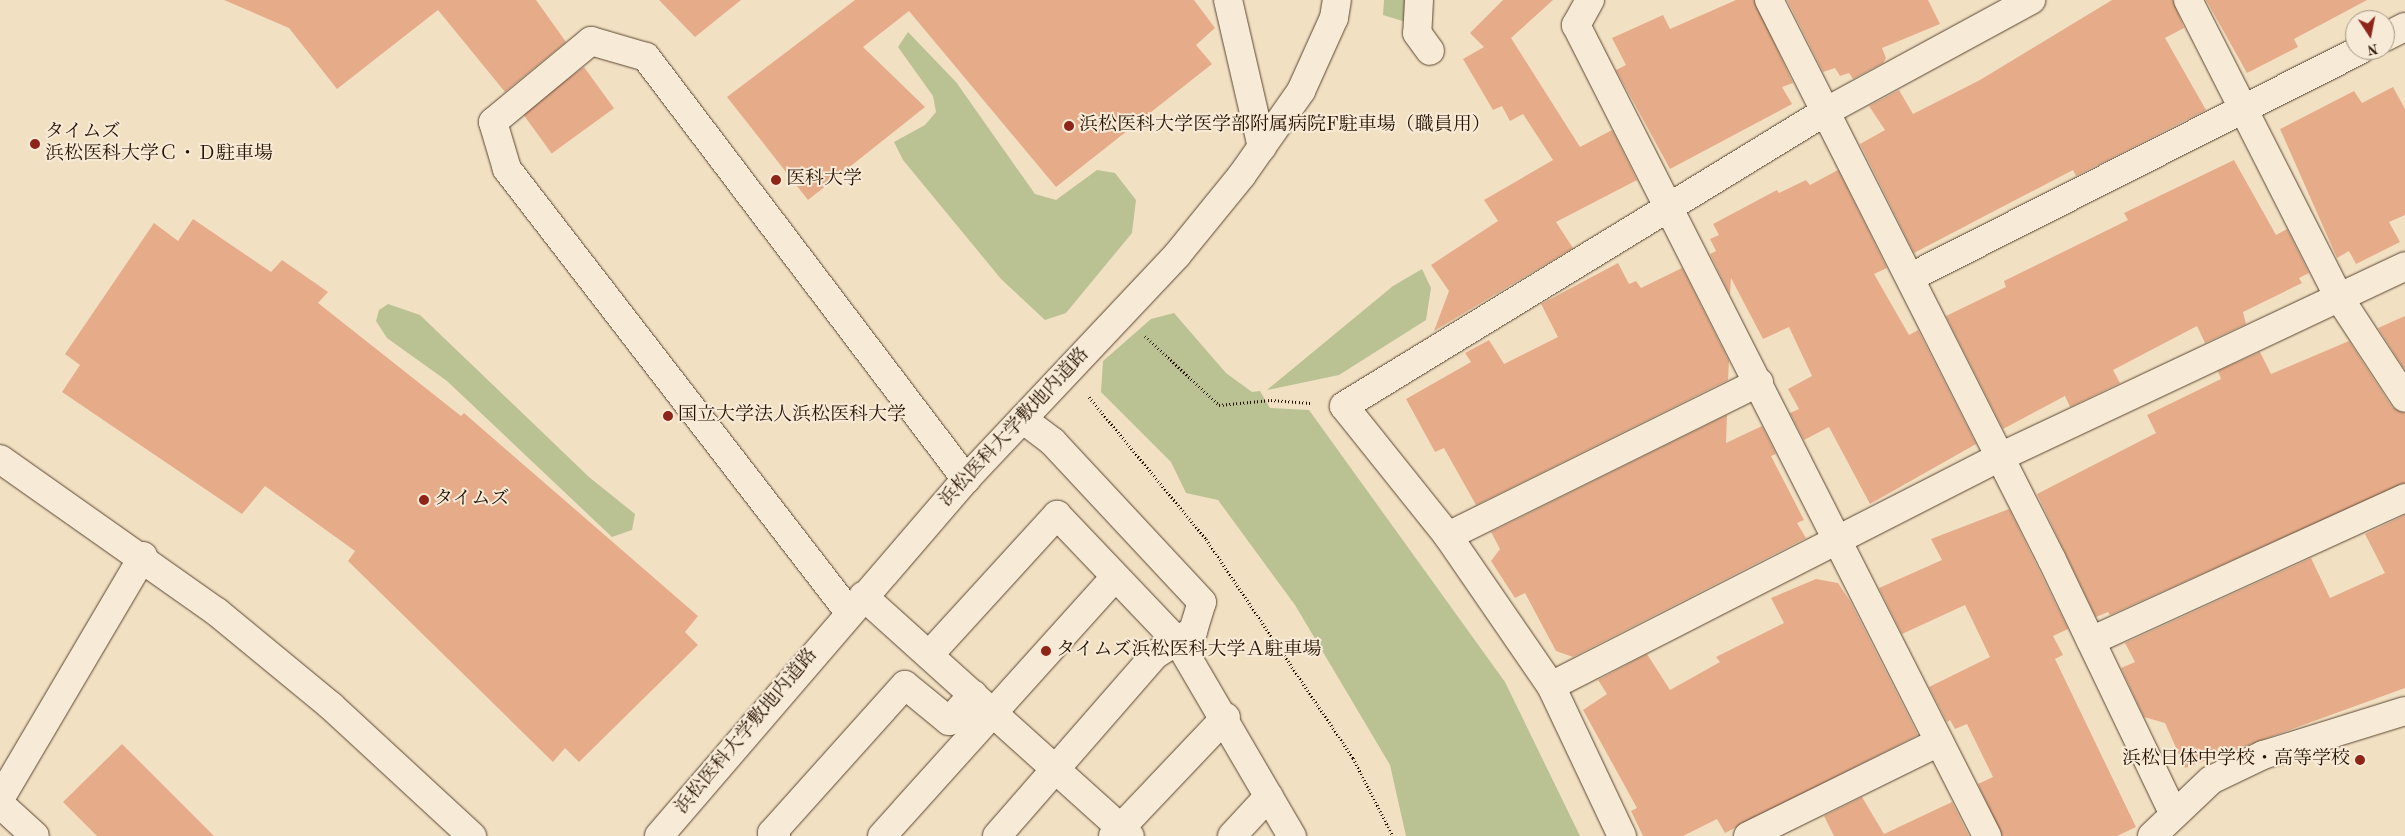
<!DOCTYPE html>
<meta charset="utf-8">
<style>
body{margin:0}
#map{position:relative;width:2405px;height:836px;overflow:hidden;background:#f2e0c3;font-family:"Old Standard TT","Noto Serif JP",serif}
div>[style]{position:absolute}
.green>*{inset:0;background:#bac294}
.building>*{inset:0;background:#e6ac8a;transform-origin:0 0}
.path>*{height:3px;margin-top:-1.5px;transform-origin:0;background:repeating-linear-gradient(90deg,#271200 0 1px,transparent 0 3.5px)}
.roads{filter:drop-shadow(0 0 1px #5a4631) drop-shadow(0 0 1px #5a4631)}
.minor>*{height:28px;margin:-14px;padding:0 14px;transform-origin:14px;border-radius:14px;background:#f7ebd8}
.dots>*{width:14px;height:14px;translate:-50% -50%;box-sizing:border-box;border:2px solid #f7ebd8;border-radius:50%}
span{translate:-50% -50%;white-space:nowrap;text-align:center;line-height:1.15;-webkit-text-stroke:4px #f7ebd8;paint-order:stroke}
.poi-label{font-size:19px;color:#271200}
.left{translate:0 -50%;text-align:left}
.right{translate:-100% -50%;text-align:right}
.street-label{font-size:19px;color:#271200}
.north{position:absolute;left:2345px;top:10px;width:50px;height:50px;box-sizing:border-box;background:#f7ebd8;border:1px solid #a49482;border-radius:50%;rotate:169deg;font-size:14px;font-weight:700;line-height:20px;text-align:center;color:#271200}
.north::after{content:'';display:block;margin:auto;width:18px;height:22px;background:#8f2418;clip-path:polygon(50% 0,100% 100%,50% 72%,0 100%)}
</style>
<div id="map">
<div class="green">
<i style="clip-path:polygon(1384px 0,1434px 0,1409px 23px,1383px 15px)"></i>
<i style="clip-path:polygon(908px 32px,956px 82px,1035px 194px,1056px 200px,1097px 170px,1115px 173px,1136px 200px,1132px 233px,1066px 313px,1045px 320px,1001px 279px,903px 160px,894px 142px,925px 125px,936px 112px,933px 96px,898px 47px)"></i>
<i style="clip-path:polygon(1422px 269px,1431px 288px,1426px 320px,1339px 375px,1267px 390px,1393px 286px)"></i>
<i style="clip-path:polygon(388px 304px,420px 315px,589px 477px,635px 514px,632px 530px,612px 537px,447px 381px,387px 338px,376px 321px,379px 310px)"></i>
<i style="clip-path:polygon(1174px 313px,1226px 373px,1252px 392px,1260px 391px,1270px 408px,1309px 410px,1505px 682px,1580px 836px,1406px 836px,1390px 765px,1295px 605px,1218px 500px,1186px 493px,1171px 462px,1101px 392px,1103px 361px,1151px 319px)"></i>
</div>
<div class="building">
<i style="clip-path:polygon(224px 0,536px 0,566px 42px,505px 92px,438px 10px,337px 89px,289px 28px)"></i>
<i style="clip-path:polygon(659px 0,741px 0,695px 37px)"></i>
<i style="clip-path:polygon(855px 0,1194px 0,1215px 28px,1196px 45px,1212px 64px,1056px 187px,909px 11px,863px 47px,925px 107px,808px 200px,727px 97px)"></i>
<i style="clip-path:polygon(1503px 0,1553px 0,1511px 38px,1580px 147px,1612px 130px,1637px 180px,1556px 222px,1573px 248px,1434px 331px,1449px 291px,1431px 265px,1498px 221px,1484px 200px,1553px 160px,1523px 114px,1510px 121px,1502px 106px,1493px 110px,1463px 59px,1484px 47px,1470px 33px)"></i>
<i style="clip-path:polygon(1736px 0,1754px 0,1793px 83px,1782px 87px,1792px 104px,1670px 169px,1616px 70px,1626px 65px,1612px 38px,1663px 15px,1670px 29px)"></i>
<i style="clip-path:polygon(1787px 0,1928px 0,1940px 24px,1882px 48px,1886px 58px,1883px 63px,1853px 79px,1849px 73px,1840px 76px,1835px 68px,1823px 72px)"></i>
<i style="clip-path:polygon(2112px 0,2173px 0,2184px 28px,2165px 38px,2206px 110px,2076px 176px,2073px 170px,1914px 253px,1860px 144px,1885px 130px,1869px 106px,1899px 90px,1913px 114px,1980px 80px)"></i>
<i style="clip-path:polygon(2206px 0,2367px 0,2294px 39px,2298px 47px,2247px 73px)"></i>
<i style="left:584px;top:67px;width:51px;height:77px;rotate:54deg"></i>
<i style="clip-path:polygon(2393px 87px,2405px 109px,2405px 215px,2389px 222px,2400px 242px,2356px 264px,2349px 251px,2337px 258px,2280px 129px,2354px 91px,2362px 103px)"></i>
<i style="clip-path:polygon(2234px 160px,2276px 235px,2287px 229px,2309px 273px,2299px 278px,2302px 283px,2243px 312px,2246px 324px,2205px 343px,2197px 326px,2113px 370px,2120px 383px,2070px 407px,2065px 396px,2003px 429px,1946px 316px,2006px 287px,2004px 281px,2128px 220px,2124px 213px)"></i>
<i style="clip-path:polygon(1838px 170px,1887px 268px,1874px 274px,1909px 335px,1918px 330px,1976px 444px,1870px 504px,1829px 427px,1804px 440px,1790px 413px,1799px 409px,1788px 389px,1812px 376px,1789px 327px,1763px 339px,1731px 278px,1730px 295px,1710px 254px,1716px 251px,1710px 239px,1719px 235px,1713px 224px,1777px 190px,1779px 193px,1806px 180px,1810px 185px)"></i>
<i style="clip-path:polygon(193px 219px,271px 272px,282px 260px,328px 292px,318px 303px,461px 416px,464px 413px,698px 616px,685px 632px,698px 645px,579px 762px,565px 748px,553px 762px,348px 561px,355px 551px,265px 486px,242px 514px,62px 392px,80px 365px,65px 354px,154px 223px,178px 241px)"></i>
<i style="clip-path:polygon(1618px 263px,1629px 284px,1636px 281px,1641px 288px,1682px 268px,1729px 361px,1728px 380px,1476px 505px,1444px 448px,1435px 452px,1406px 399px,1471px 362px,1465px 353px,1489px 340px,1504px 364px,1558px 337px,1541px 304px)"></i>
<i style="clip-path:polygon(2405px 316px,2405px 370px,2378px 328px)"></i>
<i style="clip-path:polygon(2349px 341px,2392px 407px,2405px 413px,2405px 483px,2110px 615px,2108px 612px,2096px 617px,2037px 494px,2156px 433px,2147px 415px,2221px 379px,2218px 371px,2260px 352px,2271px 374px)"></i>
<i style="clip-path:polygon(1727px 415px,1726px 443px,1762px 426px,1776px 454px,1771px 456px,1804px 520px,1797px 523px,1806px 538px,1573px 657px,1556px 651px,1525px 593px,1515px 598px,1491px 561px,1500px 549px,1491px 532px)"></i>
<i style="clip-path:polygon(2009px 509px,2068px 629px,2053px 636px,2063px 655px,2055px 659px,2136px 827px,2117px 836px,2002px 836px,1978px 784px,1993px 777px,1967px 724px,1955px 729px,1950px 720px,1947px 722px,1929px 687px,1990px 657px,1965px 605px,1902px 634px,1879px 588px,1942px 560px,1931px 539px)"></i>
<i style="clip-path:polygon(2405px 515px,2405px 688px,2185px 768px,2165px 723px,2144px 717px,2121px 668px,2135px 662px,2125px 643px,2311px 558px,2330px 598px,2385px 573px,2365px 534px)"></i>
<i style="clip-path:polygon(1816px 579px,1838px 583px,1850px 601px,1918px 735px,1725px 833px,1717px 819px,1683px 836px,1643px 836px,1631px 811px,1637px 808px,1583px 710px,1607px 694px,1598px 680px,1647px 654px,1670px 690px,1720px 662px,1716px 657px,1784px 623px,1771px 598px)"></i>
<i style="clip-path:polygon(122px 744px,214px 836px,97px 836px,63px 802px)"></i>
<i style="clip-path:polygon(1862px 797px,1884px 834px,1952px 802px,1969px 836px,1834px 836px,1824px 816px)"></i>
</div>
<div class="path">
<i style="left:1145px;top:336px;width:101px;rotate:43deg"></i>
<i style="left:1219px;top:405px;width:52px;rotate:-5.5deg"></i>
<i style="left:1271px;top:400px;width:40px;rotate:4.3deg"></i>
<i style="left:1089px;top:397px;width:184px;rotate:50.5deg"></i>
<i style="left:1206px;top:539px;width:264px;rotate:56.1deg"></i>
<i style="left:1353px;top:758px;width:88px;rotate:62.9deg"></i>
</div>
<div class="roads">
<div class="minor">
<i style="left:1228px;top:0;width:151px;rotate:77deg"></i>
<i style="left:1419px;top:0;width:33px;rotate:93deg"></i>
<i style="left:1417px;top:33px;width:22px;rotate:54deg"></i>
<i style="left:1590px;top:0;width:29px;rotate:119deg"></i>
<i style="left:1576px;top:25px;width:909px;rotate:63.12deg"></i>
<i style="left:1769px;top:0;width:627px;rotate:63.19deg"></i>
<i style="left:2052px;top:560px;width:280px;rotate:64.4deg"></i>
<i style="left:2188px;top:0;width:335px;rotate:63.1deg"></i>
<i style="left:2340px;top:299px;width:118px;rotate:56.7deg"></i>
<i style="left:2385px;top:37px;width:22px;rotate:-27deg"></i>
<i style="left:1911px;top:277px;width:503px;rotate:-26.82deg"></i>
<i style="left:0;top:459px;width:266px;rotate:35.2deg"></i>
<i style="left:217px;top:612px;width:148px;rotate:39.5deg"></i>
<i style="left:331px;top:706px;width:192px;rotate:42.7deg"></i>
<i style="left:1448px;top:536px;width:347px;rotate:-26.3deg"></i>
<i style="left:863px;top:596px;width:359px;rotate:42deg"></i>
<i style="left:849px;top:612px;width:560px;rotate:-127.67deg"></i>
<i style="left:507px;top:169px;width:49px;rotate:-106.6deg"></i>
<i style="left:493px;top:122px;width:127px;rotate:-39.6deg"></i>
<i style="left:591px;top:41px;width:57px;rotate:16.2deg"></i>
<i style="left:646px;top:57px;width:530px;rotate:52.83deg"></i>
<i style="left:2091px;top:641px;width:345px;rotate:-24.5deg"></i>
<i style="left:929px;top:655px;width:190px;rotate:-47.6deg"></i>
<i style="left:1057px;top:515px;width:177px;rotate:46.4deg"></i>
<i style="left:1179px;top:643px;width:224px;rotate:59.7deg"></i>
<i style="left:1551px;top:686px;width:504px;rotate:-27.02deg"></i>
<i style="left:2000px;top:457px;width:448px;rotate:-25.2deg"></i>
<i style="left:0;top:799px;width:282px;rotate:-59.5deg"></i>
<i style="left:0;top:804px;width:47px;rotate:42.4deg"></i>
<i style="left:659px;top:836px;width:471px;rotate:-49.3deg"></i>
<i style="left:966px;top:479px;width:308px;rotate:-46.7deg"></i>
<i style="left:1177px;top:255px;width:103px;rotate:-50.9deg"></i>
<i style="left:1242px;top:175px;width:103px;rotate:-54.9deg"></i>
<i style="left:1301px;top:91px;width:80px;rotate:-65.7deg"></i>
<i style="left:1334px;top:18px;width:18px;rotate:-81deg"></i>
<i style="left:776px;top:836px;width:5px;rotate:-143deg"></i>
<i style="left:772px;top:833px;width:199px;rotate:-48.1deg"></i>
<i style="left:905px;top:685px;width:57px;rotate:39.3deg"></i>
<i style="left:949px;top:721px;width:36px;rotate:-48deg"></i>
<i style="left:882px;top:836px;width:347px;rotate:-48deg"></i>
<i style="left:997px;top:836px;width:242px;rotate:-48.9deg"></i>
<i style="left:1156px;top:654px;width:44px;rotate:-31.9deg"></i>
<i style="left:1193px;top:631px;width:30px;rotate:-73deg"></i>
<i style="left:1202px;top:602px;width:219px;rotate:-133deg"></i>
<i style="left:1053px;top:442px;width:38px;rotate:-143deg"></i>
<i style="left:1113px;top:836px;width:164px;rotate:-46.5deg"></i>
<i style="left:1232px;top:836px;width:54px;rotate:-47.2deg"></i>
<i style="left:1622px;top:836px;width:166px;rotate:-115.3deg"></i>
<i style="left:1551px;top:686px;width:182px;rotate:-124.5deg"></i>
<i style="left:1448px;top:536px;width:166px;rotate:-128.7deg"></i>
<i style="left:1344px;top:406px;width:562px;rotate:-31.45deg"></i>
<i style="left:1823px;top:113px;width:237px;rotate:-28.5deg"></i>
<i style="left:1748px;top:836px;width:213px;rotate:-26.2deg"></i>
<i style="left:2152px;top:836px;width:81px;rotate:-43.5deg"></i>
<i style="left:2211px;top:780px;width:58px;rotate:-25.7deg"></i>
<i style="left:2263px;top:755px;width:149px;rotate:-17.2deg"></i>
</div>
</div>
<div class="dots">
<i style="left:1069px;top:126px;background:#8f2418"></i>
<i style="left:35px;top:144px;background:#8f2418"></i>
<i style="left:776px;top:180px;background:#8f2418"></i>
<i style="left:668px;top:416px;background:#8f2418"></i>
<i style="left:424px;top:500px;background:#8f2418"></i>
<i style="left:1046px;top:651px;background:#8f2418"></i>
<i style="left:2360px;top:760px;background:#8f2418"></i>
</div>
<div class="poi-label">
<span class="left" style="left:1079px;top:126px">浜松医科大学医学部附属病院F駐車場（職員用）</span>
<span class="left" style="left:45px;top:144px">タイムズ<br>浜松医科大学Ｃ・Ｄ駐車場</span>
<span class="left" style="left:786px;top:180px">医科大学</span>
<span class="left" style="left:678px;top:416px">国立大学法人浜松医科大学</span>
<span class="left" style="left:434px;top:500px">タイムズ</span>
<span class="left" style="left:1056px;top:651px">タイムズ浜松医科大学Ａ駐車場</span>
<span class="right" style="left:2350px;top:760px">浜松日体中学校・高等学校</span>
</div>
<div class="street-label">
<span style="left:1015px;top:428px;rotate:-47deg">浜松医科大学敷地内道路</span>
<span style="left:747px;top:732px;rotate:-50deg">浜松医科大学敷地内道路</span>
</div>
<div class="north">N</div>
</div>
